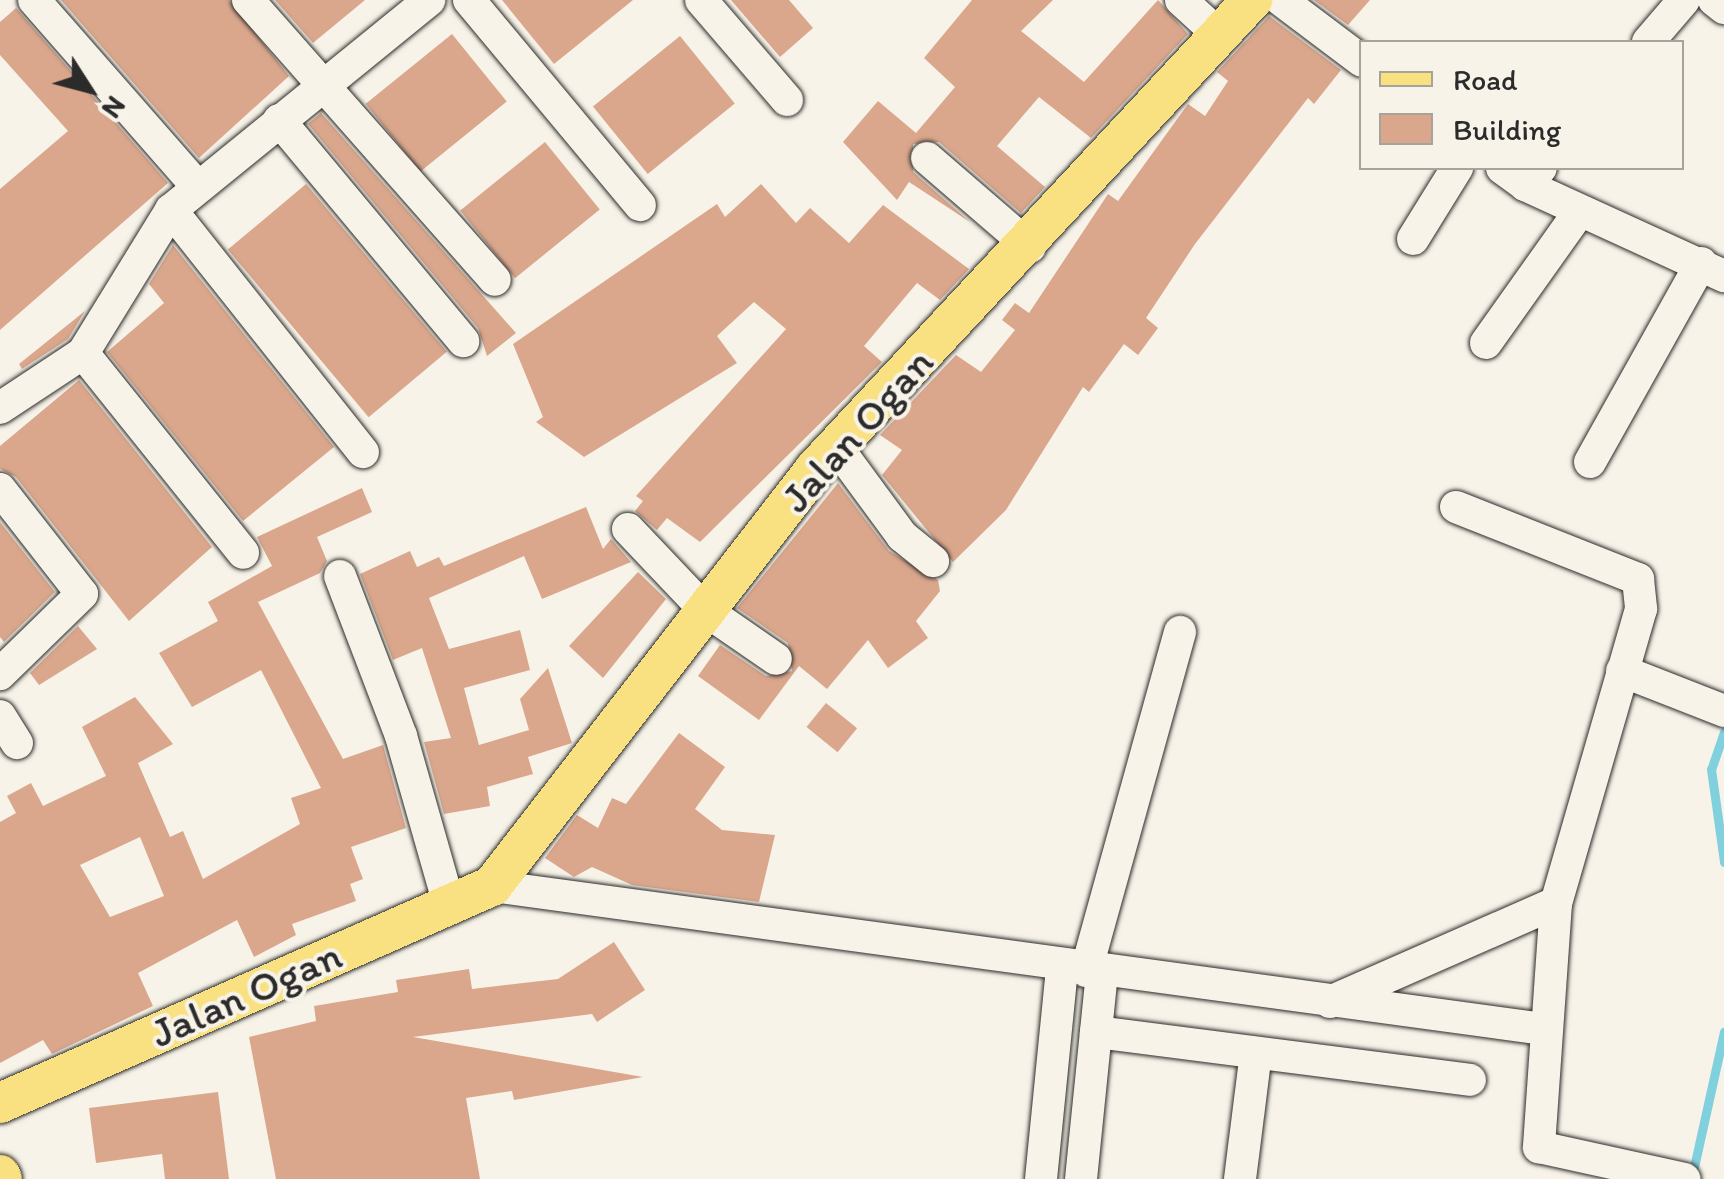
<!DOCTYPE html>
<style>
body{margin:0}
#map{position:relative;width:1724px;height:1179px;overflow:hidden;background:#f7f3e8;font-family:Itim,sans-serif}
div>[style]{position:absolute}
.stream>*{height:9px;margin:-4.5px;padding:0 4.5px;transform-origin:4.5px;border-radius:4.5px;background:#81d0de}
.building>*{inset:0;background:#daa78d;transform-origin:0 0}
.roads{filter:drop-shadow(0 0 2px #2b2b2b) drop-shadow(0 0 2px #2b2b2b)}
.minor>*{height:32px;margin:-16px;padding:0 16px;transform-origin:16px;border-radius:16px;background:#f7f3e8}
.major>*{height:40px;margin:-20px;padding:0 20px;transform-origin:20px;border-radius:20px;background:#f9e181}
span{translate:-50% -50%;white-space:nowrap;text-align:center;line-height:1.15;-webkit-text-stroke:8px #f7f3e8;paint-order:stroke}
.street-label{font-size:42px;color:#2b2b2b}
.legend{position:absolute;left:1359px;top:40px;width:325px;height:130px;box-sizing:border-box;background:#f7f3e8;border:2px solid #a5a39c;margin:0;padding:12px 18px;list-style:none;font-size:30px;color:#2b2b2b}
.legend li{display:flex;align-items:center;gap:20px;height:50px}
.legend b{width:50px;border:2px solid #a5a39c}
.north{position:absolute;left:40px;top:40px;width:100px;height:100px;-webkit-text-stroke:8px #f7f3e8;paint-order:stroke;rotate:126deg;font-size:28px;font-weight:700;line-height:40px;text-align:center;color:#2b2b2b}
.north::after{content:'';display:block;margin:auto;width:35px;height:45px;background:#2b2b2b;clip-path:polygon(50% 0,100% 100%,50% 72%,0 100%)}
</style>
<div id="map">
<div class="stream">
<i style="left:1724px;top:732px;width:39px;rotate:109deg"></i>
<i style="left:1711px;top:769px;width:94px;rotate:82deg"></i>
<i style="left:1692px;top:1176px;width:148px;rotate:-77.5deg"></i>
</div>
<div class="building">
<i style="clip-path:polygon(61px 0,229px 0,289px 76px,199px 158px)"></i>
<i style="clip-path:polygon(275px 0,365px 0,313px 43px)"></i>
<i style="clip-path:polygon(502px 0,633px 0,554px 64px)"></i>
<i style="clip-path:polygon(731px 0,789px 0,813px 28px,780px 57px)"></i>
<i style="clip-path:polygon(972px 0,1053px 0,1021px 31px,1084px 82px,1158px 0,1188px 34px,1091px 138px,1039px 97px,997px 146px,1045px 187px,1021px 213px,939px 142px,913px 144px,913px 172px,970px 222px,909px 182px,897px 200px,843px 142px,878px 101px,916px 133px,955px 87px,924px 58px)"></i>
<i style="clip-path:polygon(1314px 0,1370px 0,1348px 25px)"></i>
<i style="clip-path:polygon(16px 8px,168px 183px,0 330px,0 189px,68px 131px,0 55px,0 22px)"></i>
<i style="clip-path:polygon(1269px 16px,1341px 70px,1314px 104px,1308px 98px,1195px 244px,1146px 318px,1158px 328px,1138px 355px,1124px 344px,1089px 392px,1083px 387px,1006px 510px,953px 562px,882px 475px,902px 450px,880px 435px,956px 355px,981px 372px,1015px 330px,1002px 320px,1015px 303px,1029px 313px,1108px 194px,1118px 201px,1188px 104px,1205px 116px,1228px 81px,1217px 72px)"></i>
<i style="left:452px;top:34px;width:87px;height:111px;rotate:51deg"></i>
<i style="left:680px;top:36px;width:87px;height:112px;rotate:51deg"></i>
<i style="clip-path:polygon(321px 113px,516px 333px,487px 356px,478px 328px,308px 124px)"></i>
<i style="left:545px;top:142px;width:87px;height:109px;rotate:51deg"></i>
<i style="left:306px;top:184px;width:219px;height:102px;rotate:50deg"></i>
<i style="clip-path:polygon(761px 184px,796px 223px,810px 208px,849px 243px,883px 205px,969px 269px,940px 300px,917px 283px,864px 346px,882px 362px,700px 542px,667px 518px,657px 530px,635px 511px,643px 501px,636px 496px,786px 329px,754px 302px,717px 336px,737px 363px,584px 457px,536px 422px,543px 417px,513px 344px,717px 204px,725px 217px)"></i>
<i style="clip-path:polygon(173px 245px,334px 447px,243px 521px,107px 352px,164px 303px,149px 284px)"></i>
<i style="clip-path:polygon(85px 311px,68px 339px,22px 369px,19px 364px)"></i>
<i style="clip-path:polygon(79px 380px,212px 547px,129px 621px,16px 477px,0 469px,0 446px)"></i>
<i style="clip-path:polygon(838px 483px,889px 551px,938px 580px,940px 591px,916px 621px,928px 638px,888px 668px,868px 640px,827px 689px,799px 666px,759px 720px,698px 676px,720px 645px,766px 676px,792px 671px,788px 643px,737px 608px)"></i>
<i style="clip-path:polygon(evenodd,362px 488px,372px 512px,317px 537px,327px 561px,320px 573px,258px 602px,343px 759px,383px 745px,406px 828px,351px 847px,363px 879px,350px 884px,356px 901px,292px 924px,296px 935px,254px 957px,237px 920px,138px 973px,153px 1006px,52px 1054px,43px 1040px,0 1063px,0 822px,16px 813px,7px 796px,31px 783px,43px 806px,106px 776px,82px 727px,135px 697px,173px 744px,138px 763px,170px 837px,183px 831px,203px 879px,300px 824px,291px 798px,321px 788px,261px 670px,192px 707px,159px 653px,218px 621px,208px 602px,272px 566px,257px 537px,362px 488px,140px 837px,164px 896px,110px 917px,80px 865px,140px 837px)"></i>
<i style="clip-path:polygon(586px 507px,603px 549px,611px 539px,631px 562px,542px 599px,524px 556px,429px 598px,449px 649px,520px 630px,530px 670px,464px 688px,479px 745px,529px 730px,520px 699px,548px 668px,572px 743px,528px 757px,533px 774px,487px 787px,490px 806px,444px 814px,424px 742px,451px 738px,422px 648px,393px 660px,360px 574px,410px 551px,417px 567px,439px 557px,444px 566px)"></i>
<i style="clip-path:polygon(0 522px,55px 592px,4px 642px,0 637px)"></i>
<i style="clip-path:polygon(638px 572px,666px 599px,603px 678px,569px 646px)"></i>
<i style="clip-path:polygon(78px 626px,97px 649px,39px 685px,30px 673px)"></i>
<i style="left:826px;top:703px;width:40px;height:31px;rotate:39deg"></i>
<i style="clip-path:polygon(679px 733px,725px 767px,695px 809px,722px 830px,775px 835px,759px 902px,632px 885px,592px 867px,574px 877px,545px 858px,577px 815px,598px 828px,612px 798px,626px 804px)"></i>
<i style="clip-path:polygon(614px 942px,645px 990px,597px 1022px,592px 1014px,413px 1037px,643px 1077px,514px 1100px,512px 1091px,466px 1098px,480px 1179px,276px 1179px,249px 1037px,316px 1021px,314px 1006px,398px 992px,396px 980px,469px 969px,472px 989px,558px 979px)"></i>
<i style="clip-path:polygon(218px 1092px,229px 1179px,165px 1179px,162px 1154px,96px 1163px,89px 1108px)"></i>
</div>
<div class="roads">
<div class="minor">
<i style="left:34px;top:0;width:247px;rotate:48.8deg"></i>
<i style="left:248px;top:0;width:373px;rotate:48.6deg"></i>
<i style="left:469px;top:0;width:267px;rotate:50.2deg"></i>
<i style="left:701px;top:0;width:132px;rotate:49.3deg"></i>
<i style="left:1181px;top:0;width:50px;rotate:42.6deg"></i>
<i style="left:1281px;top:0;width:101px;rotate:37deg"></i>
<i style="left:1714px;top:0;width:13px;rotate:39deg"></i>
<i style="left:1648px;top:42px;width:55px;rotate:-49.4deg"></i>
<i style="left:279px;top:120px;width:288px;rotate:50.2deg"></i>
<i style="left:927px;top:158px;width:136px;rotate:40.8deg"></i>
<i style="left:1502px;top:168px;width:29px;rotate:36deg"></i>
<i style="left:1525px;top:185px;width:23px;rotate:-47deg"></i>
<i style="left:1525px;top:185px;width:219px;rotate:24.6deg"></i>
<i style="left:171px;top:210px;width:309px;rotate:51.6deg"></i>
<i style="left:1413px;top:239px;width:84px;rotate:-58.2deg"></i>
<i style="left:1486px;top:343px;width:161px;rotate:-54.6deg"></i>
<i style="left:83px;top:353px;width:256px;rotate:51.3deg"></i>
<i style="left:0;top:408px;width:100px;rotate:-33.5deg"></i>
<i style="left:83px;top:353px;width:168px;rotate:-58.4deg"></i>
<i style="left:171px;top:210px;width:333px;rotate:-39.1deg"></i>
<i style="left:836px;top:446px;width:112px;rotate:53.7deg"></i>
<i style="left:902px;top:536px;width:40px;rotate:39deg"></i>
<i style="left:1590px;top:462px;width:228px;rotate:-60.8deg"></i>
<i style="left:0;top:489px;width:133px;rotate:52deg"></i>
<i style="left:82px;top:594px;width:115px;rotate:135.7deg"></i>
<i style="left:1456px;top:507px;width:196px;rotate:21.6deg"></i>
<i style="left:1638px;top:579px;width:30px;rotate:84deg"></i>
<i style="left:1641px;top:609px;width:306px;rotate:106.1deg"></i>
<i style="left:1556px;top:903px;width:245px;rotate:94deg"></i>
<i style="left:1539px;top:1147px;width:149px;rotate:12.4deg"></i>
<i style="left:628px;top:529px;width:112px;rotate:46.5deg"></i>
<i style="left:705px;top:610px;width:86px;rotate:34.6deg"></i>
<i style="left:340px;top:576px;width:171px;rotate:69.1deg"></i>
<i style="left:401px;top:736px;width:176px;rotate:74.1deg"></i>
<i style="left:1622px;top:671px;width:110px;rotate:21.4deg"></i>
<i style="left:0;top:716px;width:32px;rotate:58deg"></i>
<i style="left:492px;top:886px;width:1062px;rotate:7.74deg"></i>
<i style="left:1086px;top:971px;width:352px;rotate:-74.5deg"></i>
<i style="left:1330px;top:1002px;width:247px;rotate:-23.7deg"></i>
<i style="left:1096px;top:1032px;width:377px;rotate:7.3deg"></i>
<i style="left:1041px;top:1179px;width:212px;rotate:-84.3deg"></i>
<i style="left:1081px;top:1179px;width:207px;rotate:-84.2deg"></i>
<i style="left:1240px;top:1179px;width:127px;rotate:-82.8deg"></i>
</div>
<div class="major">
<i style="left:0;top:1103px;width:538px;rotate:-23.8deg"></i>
<i style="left:492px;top:886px;width:529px;rotate:-52.22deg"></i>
<i style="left:816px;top:468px;width:640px;rotate:-47.03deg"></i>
<i style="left:0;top:1175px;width:4px;rotate:63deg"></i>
</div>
</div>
<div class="street-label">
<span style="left:857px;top:430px;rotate:-48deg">Jalan Ogan</span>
<span style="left:246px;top:994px;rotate:-24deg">Jalan Ogan</span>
</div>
<ul class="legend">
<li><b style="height:12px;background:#f9e181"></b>Road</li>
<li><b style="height:28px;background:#daa78d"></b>Building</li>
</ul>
<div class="north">N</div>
</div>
